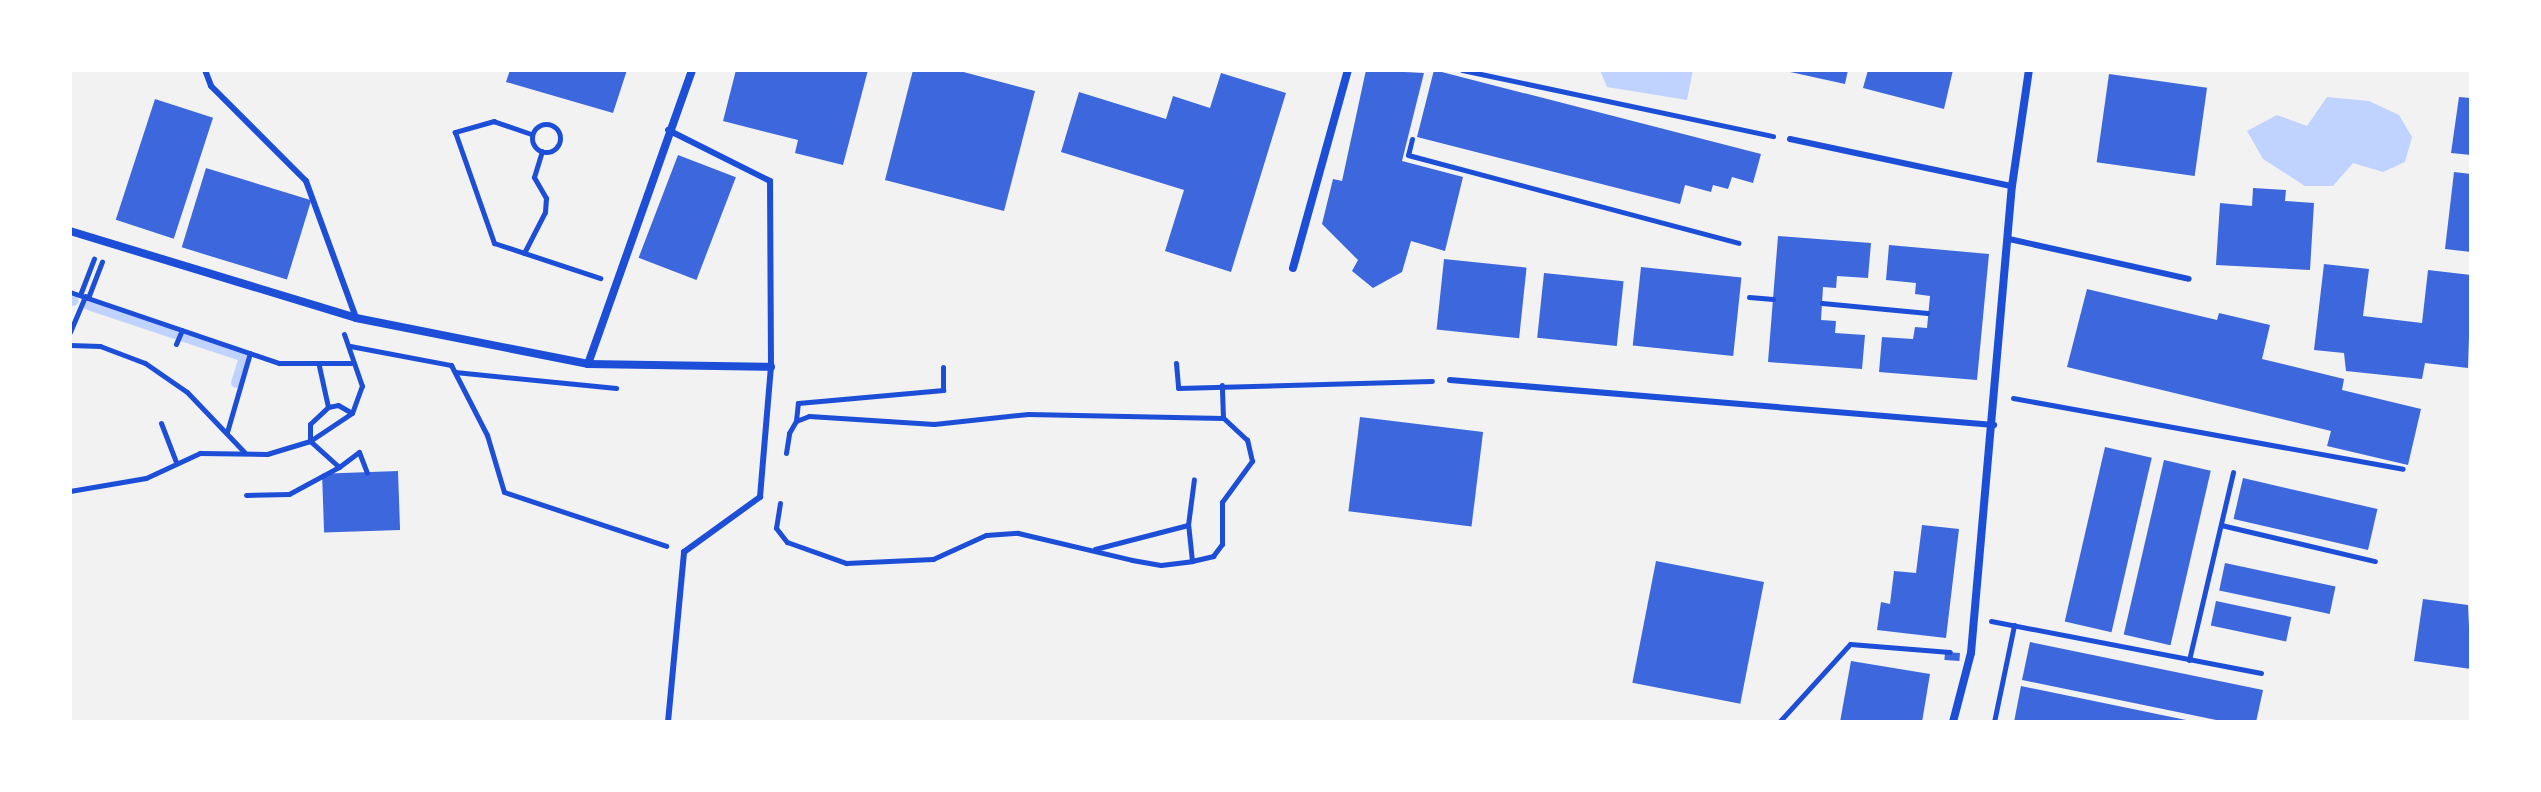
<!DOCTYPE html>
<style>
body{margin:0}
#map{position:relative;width:2541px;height:792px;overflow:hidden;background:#f2f2f2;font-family:"Fira Sans Condensed",sans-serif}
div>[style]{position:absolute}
.water>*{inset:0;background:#bfd3fe}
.stream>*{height:10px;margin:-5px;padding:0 5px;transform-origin:5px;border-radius:5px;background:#bfd3fe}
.building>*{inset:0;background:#3d67dc;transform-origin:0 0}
.path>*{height:5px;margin:-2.5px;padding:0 2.5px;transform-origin:2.5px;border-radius:2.5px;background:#1d4ed8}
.path>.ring{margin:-2.5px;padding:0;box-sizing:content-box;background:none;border:5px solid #1d4ed8;border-radius:50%}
.service>*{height:6px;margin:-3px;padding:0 3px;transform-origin:3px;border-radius:3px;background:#1d4ed8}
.minor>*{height:8px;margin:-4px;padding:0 4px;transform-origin:4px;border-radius:4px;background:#1d4ed8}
span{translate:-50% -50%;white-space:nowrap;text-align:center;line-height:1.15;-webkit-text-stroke:7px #fff;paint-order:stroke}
.frame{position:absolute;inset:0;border:72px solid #fff;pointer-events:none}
</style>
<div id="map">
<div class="water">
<i style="clip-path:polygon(1600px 70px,1693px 70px,1687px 100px,1607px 87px)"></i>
<i style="clip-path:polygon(2327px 97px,2369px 101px,2399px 115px,2412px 137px,2405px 162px,2383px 172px,2353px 163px,2333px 186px,2305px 186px,2263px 159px,2247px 131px,2277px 115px,2307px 126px)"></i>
</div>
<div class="stream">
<i style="left:70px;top:299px;width:4px;rotate:27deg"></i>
<i style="left:88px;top:305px;width:164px;rotate:18.4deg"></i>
<i style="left:244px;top:357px;width:27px;rotate:107deg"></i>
</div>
<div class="building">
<i style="clip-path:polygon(510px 70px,627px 70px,613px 113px,506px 82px)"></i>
<i style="clip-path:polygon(736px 70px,868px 70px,843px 165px,795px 153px,798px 140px,723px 121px)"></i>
<i style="clip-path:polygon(913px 70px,956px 70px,1035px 91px,1004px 211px,885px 180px)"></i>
<i style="clip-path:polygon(1366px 70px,1424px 73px,1402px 161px,1463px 177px,1445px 251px,1411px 241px,1402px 272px,1373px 288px,1352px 271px,1358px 260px,1322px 224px,1333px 179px,1342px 181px)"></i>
<i style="clip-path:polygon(1434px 70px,1761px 154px,1753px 183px,1732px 177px,1728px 189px,1713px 185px,1711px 192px,1685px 185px,1680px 204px,1417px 137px)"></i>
<i style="clip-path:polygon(1781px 70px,1848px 70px,1845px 84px)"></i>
<i style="clip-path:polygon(1868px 70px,1953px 70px,1944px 109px,1863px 88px)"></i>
<i style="clip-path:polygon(1221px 73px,1286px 93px,1231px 272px,1165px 251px,1184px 190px,1061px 152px,1079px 92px,1166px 119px,1173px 96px,1210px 108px)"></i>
<i style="left:2109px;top:74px;width:99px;height:89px;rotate:8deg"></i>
<i style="clip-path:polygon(2459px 97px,2471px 98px,2471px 155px,2451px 153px)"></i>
<i style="left:155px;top:99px;width:61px;height:127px;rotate:18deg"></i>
<i style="left:678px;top:155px;width:62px;height:110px;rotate:21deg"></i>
<i style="left:206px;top:168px;width:110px;height:83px;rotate:17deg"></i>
<i style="clip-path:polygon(2454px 172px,2471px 174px,2471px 252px,2445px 249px)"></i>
<i style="clip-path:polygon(2253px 188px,2286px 190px,2285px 201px,2314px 203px,2310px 270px,2216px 265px,2220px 203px,2252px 206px)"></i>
<i style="clip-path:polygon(1778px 236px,1871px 243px,1868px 278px,1837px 276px,1836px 288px,1823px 287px,1821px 320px,1836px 321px,1835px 333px,1865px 335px,1862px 369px,1768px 362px)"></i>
<i style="clip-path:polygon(1889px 245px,1989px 254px,1977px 380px,1879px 372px,1882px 337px,1913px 339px,1915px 327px,1927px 328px,1930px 296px,1915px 294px,1916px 283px,1886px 280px)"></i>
<i style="left:1444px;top:259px;width:83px;height:71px;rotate:6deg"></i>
<i style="clip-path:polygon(2324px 264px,2369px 269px,2363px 316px,2422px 323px,2428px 270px,2471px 275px,2468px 368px,2425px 363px,2422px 379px,2346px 371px,2344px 353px,2314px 350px)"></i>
<i style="left:1641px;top:267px;width:101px;height:79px;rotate:6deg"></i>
<i style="left:1544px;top:273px;width:80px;height:65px;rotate:6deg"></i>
<i style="clip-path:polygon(2087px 289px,2217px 320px,2219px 313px,2270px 325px,2262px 359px,2344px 379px,2342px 390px,2421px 409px,2408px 465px,2327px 446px,2331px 431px,2067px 367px)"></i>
<i style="left:1360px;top:417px;width:124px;height:95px;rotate:7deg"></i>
<i style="left:2105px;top:447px;width:48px;height:179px;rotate:13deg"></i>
<i style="left:2164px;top:460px;width:48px;height:179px;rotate:13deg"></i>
<i style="left:398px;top:471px;width:59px;height:76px;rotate:88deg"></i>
<i style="left:2243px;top:478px;width:138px;height:42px;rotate:13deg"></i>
<i style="clip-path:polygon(1922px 525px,1959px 529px,1946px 638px,1877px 630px,1881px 602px,1890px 604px,1894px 571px,1916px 573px)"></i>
<i style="left:1656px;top:561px;width:110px;height:124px;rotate:11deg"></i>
<i style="left:2225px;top:563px;width:113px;height:28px;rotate:12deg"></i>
<i style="clip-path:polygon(2423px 599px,2468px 605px,2471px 669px,2414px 661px)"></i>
<i style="left:2216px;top:601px;width:77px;height:25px;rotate:12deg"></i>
<i style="clip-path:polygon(2030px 642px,2263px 690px,2256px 722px,2226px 722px,2022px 680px)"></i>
<i style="left:1945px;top:652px;width:15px;height:8px;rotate:4deg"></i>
<i style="clip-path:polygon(1851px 661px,1930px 674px,1922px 722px,1840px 722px)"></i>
<i style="clip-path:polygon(2021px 686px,2191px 721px,2190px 722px,2014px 722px)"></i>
</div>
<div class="path">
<i style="left:1462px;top:70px;width:318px;rotate:12deg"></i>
<i class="ring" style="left:532px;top:124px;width:23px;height:23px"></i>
<i style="left:531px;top:134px;width:39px;rotate:-161deg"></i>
<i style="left:494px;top:121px;width:41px;rotate:164.2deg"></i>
<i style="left:455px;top:132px;width:118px;rotate:70.6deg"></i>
<i style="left:494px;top:243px;width:112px;rotate:18.3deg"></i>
<i style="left:1412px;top:139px;width:16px;rotate:104deg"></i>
<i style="left:1408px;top:155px;width:342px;rotate:14.9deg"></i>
<i style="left:524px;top:253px;width:46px;rotate:-62.9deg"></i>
<i style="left:545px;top:212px;width:14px;rotate:-86deg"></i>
<i style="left:546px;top:198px;width:24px;rotate:-120deg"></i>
<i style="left:534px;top:177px;width:27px;rotate:-73deg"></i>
<i style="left:70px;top:292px;width:221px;rotate:18.8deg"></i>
<i style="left:279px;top:363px;width:72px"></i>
<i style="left:80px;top:295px;width:39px;rotate:-69deg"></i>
<i style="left:1749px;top:297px;width:24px;rotate:5deg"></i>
<i style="left:88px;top:298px;width:39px;rotate:-69deg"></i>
<i style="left:1822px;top:303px;width:106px;rotate:5.4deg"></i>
<i style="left:70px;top:332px;width:39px;rotate:-67deg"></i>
<i style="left:176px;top:344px;width:15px;rotate:-67deg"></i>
<i style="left:70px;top:345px;width:30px;rotate:2deg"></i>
<i style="left:100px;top:346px;width:48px;rotate:20.7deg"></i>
<i style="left:145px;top:363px;width:51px;rotate:34.6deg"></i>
<i style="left:187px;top:392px;width:84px;rotate:46.4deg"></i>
<i style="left:350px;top:346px;width:103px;rotate:10.7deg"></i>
<i style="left:451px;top:365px;width:79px;rotate:62.8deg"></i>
<i style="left:487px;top:435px;width:59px;rotate:73.4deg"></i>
<i style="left:504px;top:492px;width:171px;rotate:18.4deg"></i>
<i style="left:1176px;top:363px;width:25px;rotate:85deg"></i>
<i style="left:1178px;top:388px;width:254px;rotate:-1.6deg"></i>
<i style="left:319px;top:366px;width:42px;rotate:77.6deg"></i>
<i style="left:455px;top:372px;width:162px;rotate:5.7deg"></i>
<i style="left:2013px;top:398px;width:396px;rotate:10.3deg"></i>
<i style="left:796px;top:421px;width:18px;rotate:-84deg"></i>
<i style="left:798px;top:403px;width:146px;rotate:-5.1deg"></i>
<i style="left:943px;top:390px;width:23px;rotate:-90deg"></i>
<i style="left:161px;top:423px;width:42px;rotate:69deg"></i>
<i style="left:227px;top:432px;width:82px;rotate:-73.8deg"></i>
<i style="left:786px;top:453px;width:20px;rotate:-81deg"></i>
<i style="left:789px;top:433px;width:14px;rotate:-60deg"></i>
<i style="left:796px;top:421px;width:14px;rotate:-21deg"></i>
<i style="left:809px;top:416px;width:125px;rotate:3.7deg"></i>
<i style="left:934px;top:424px;width:95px;rotate:-6.1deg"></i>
<i style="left:1028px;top:414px;width:195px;rotate:1.2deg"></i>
<i style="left:339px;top:467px;width:25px;rotate:-37deg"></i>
<i style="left:359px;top:452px;width:22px;rotate:69deg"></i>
<i style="left:70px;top:491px;width:77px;rotate:-9.7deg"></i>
<i style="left:146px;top:478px;width:60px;rotate:-24.8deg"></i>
<i style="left:200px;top:453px;width:67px;rotate:0.9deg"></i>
<i style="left:267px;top:454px;width:45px;rotate:-16.8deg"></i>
<i style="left:310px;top:441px;width:50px;rotate:-33.7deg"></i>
<i style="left:352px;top:413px;width:29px;rotate:-70deg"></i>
<i style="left:362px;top:386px;width:55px;rotate:-109.1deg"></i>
<i style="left:246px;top:495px;width:43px;rotate:-1.3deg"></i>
<i style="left:289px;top:494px;width:57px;rotate:-28.4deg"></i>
<i style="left:339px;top:467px;width:39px;rotate:-138deg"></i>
<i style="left:310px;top:441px;width:17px;rotate:-90deg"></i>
<i style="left:310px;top:424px;width:25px;rotate:-43deg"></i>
<i style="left:328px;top:407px;width:10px;rotate:-11deg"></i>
<i style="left:338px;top:405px;width:16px;rotate:30deg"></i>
<i style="left:780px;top:503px;width:25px;rotate:99deg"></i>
<i style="left:776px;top:528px;width:18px;rotate:52deg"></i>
<i style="left:787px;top:542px;width:63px;rotate:19.6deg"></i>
<i style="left:846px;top:563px;width:87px;rotate:-2.6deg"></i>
<i style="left:933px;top:559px;width:58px;rotate:-24.4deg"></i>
<i style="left:986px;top:535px;width:32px;rotate:-4deg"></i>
<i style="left:1018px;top:533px;width:117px;rotate:13.3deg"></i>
<i style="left:1132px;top:560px;width:29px;rotate:10deg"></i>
<i style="left:1161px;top:565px;width:31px;rotate:-7deg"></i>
<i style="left:1192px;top:561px;width:22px;rotate:-13deg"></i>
<i style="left:1213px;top:556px;width:15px;rotate:-53deg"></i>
<i style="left:1222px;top:544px;width:42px;rotate:-90deg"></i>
<i style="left:1222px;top:502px;width:51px;rotate:-53.8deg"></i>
<i style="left:1252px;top:461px;width:22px;rotate:-103deg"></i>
<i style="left:1247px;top:440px;width:33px;rotate:-137deg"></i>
<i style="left:1223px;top:418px;width:33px;rotate:-92deg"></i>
<i style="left:2221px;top:525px;width:158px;rotate:13.2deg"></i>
<i style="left:1095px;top:549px;width:96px;rotate:-14.5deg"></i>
<i style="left:1192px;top:561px;width:36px;rotate:-96deg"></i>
<i style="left:1188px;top:525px;width:46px;rotate:-82.6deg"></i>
<i style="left:1991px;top:621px;width:275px;rotate:10.9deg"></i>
<i style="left:2189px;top:660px;width:193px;rotate:-76.8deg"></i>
<i style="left:1779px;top:722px;width:105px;rotate:-47.7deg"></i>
<i style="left:1850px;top:644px;width:100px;rotate:4.6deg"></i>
<i style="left:1994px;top:722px;width:99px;rotate:-78.3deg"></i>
</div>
<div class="service">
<i style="left:205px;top:70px;width:17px;rotate:69deg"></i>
<i style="left:211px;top:86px;width:134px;rotate:45deg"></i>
<i style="left:306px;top:181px;width:146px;rotate:69.9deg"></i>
<i style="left:1790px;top:139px;width:227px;rotate:12deg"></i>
<i style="left:2009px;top:239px;width:184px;rotate:12.5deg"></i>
<i style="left:1450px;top:380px;width:546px;rotate:4.73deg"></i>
<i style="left:668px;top:722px;width:171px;rotate:-84.6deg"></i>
<i style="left:684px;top:552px;width:94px;rotate:-35.9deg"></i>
<i style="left:760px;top:497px;width:130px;rotate:-85.2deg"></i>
<i style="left:771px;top:367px;width:186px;rotate:-90.3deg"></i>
<i style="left:770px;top:181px;width:114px;rotate:-153.4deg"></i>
</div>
<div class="minor">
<i style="left:70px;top:231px;width:299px;rotate:16.9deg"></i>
<i style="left:356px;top:318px;width:237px;rotate:11.2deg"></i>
<i style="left:588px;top:364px;width:183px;rotate:0.9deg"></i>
<i style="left:1293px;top:268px;width:205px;rotate:-74.5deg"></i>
<i style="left:588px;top:364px;width:312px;rotate:-70.5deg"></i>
<i style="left:1953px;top:722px;width:71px;rotate:-75.4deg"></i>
<i style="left:1971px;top:653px;width:469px;rotate:-85deg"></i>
<i style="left:2012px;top:186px;width:117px;rotate:-81.7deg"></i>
</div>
<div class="frame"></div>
</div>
